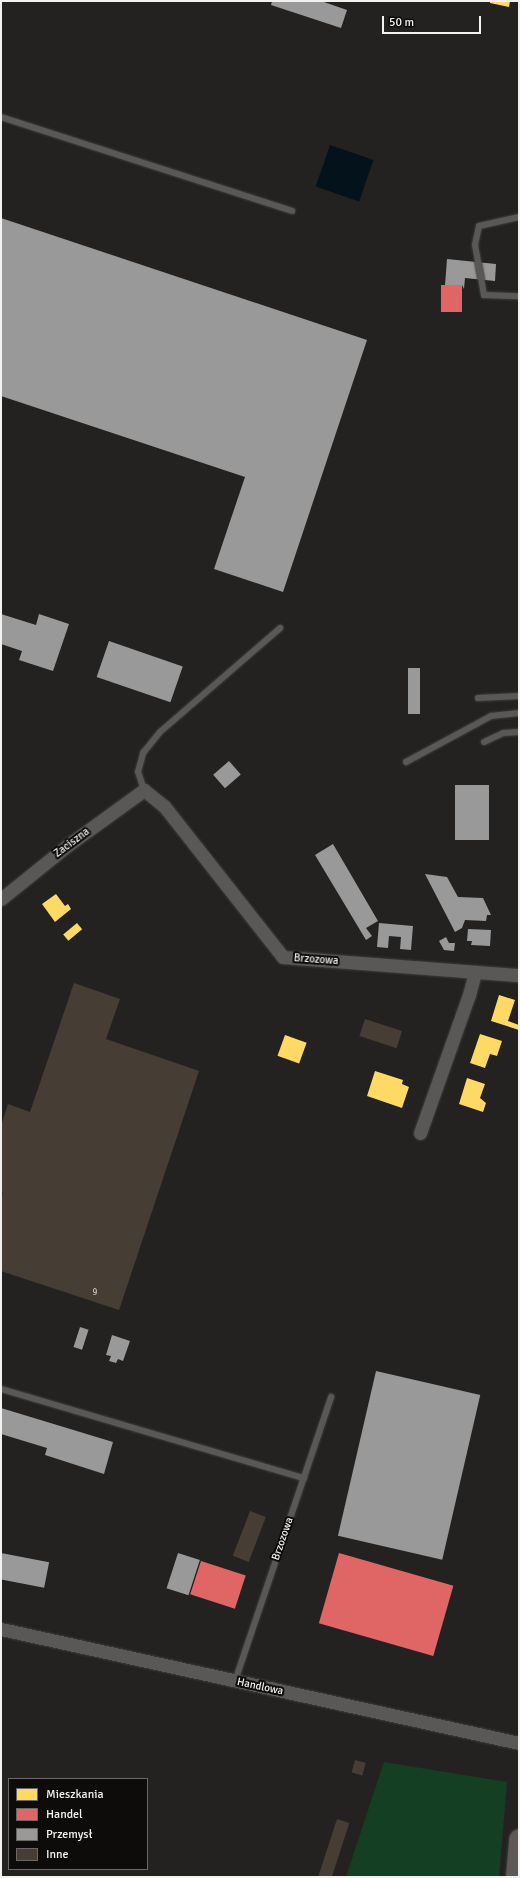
<!DOCTYPE html>
<meta charset="utf-8">
<style>
body{margin:0}
#map{position:relative;width:520px;height:1878px;overflow:hidden;background:#242220;font-family:Signika,sans-serif}
div>[style]{position:absolute}
.green>*{inset:0;background:#153f22}
.water>*{inset:0;background:#04121b;transform-origin:0 0}
.homes>*{inset:0;background:#ffd966;transform-origin:0 0}
.shops>*{inset:0;background:#e06666;transform-origin:0 0}
.industry>*{inset:0;background:#999;transform-origin:0 0}
.building>*{inset:0;background:#463e35;transform-origin:0 0}
.roads{filter:drop-shadow(0 0 1px #3f3d3b) drop-shadow(0 0 1px #3f3d3b)}
.service>*{height:6px;margin:-3px;padding:0 3px;transform-origin:3px;border-radius:3px;background:#5a5857}
.minor>*{height:13px;margin:-6.5px;padding:0 6.5px;transform-origin:6.5px;border-radius:6.5px;background:#5a5857}
.primary>*{height:20px;margin:-10px;padding:0 10px;transform-origin:10px;border-radius:10px;background:#605856}
span{translate:-50% -50%;white-space:nowrap;text-align:center;line-height:1.15;-webkit-text-stroke:4px #0d0c0a;paint-order:stroke}
.number-label{font-size:9px;color:#c8c4c0}
.number-label span{-webkit-text-stroke-width:0}
.street-label{font-size:11px;color:#f3f1ee}
.frame{position:absolute;inset:0;border:2px solid #f3f1ee;pointer-events:none}
.legend{position:absolute;left:8px;top:1778px;width:140px;height:92px;box-sizing:border-box;background:#0d0c0a;border:1px solid #696865;margin:0;padding:5px 7px;list-style:none;font-size:12px;color:#f3f1ee}
.legend li{display:flex;align-items:center;gap:8px;height:20px}
.legend b{width:20px;border:1px solid #696865}
.scale{position:absolute;left:382px;top:16px;width:99px;height:18px;box-sizing:border-box;border:2px solid #f3f1ee;border-top:0;padding-left:5px;font-size:12px;line-height:14px;white-space:nowrap;color:#f3f1ee;-webkit-text-stroke:3px #0d0c0a;paint-order:stroke}
</style>
<div id="map">
<div class="green">
<i style="clip-path:polygon(384px 1762px,507px 1782px,499px 1877px,346px 1877px)"></i>
</div>
<div class="water">
<i style="left:330px;top:145px;width:46px;height:44px;rotate:19deg"></i>
</div>
<div class="homes">
<i style="clip-path:polygon(490px 1px,510px 1px,509px 7px,490px 3px)"></i>
<i style="clip-path:polygon(56px 894px,65px 906px,68px 904px,71px 909px,55px 922px,42px 904px)"></i>
<i style="left:77px;top:923px;width:8px;height:18px;rotate:50deg"></i>
<i style="clip-path:polygon(499px 995px,515px 1000px,508px 1021px,519px 1025px,519px 1030px,491px 1021px)"></i>
<i style="clip-path:polygon(480px 1034px,502px 1041px,497px 1056px,490px 1054px,485px 1068px,470px 1063px)"></i>
<i style="left:285px;top:1035px;width:23px;height:22px;rotate:20deg"></i>
<i style="clip-path:polygon(375px 1071px,403px 1080px,402px 1084px,409px 1087px,402px 1108px,367px 1096px)"></i>
<i style="clip-path:polygon(467px 1078px,485px 1084px,480px 1098px,486px 1103px,483px 1112px,459px 1104px)"></i>
</div>
<div class="shops">
<i style="left:441px;top:285px;width:21px;height:27px"></i>
<i style="left:339px;top:1553px;width:119px;height:73px;rotate:16deg"></i>
<i style="left:201px;top:1561px;width:47px;height:35px;rotate:18deg"></i>
</div>
<div class="industry">
<i style="clip-path:polygon(272px 1px,321px 1px,347px 10px,341px 28px,271px 5px)"></i>
<i style="clip-path:polygon(1px 218px,367px 340px,283px 592px,214px 569px,245px 477px,1px 396px)"></i>
<i style="clip-path:polygon(447px 259px,496px 264px,495px 281px,465px 278px,464px 289px,462px 285px,445px 285px)"></i>
<i style="clip-path:polygon(1px 614px,36px 625px,39px 614px,69px 624px,53px 671px,19px 660px,22px 651px,1px 644px)"></i>
<i style="left:109px;top:641px;width:78px;height:38px;rotate:19deg"></i>
<i style="left:408px;top:668px;width:12px;height:46px"></i>
<i style="left:229px;top:761px;width:18px;height:21px;rotate:49deg"></i>
<i style="left:455px;top:785px;width:34px;height:55px"></i>
<i style="clip-path:polygon(333px 844px,378px 921px,366px 928px,372px 936px,366px 940px,315px 855px)"></i>
<i style="clip-path:polygon(425px 874px,447px 877px,458px 897px,483px 898px,491px 915px,487px 915px,486px 921px,465px 920px,462px 928px,455px 932px)"></i>
<i style="clip-path:polygon(379px 923px,413px 926px,411px 950px,400px 949px,401px 937px,389px 936px,388px 948px,377px 947px)"></i>
<i style="clip-path:polygon(468px 929px,491px 930px,490px 946px,471px 945px,472px 941px,467px 941px)"></i>
<i style="clip-path:polygon(446px 937px,449px 943px,455px 943px,454px 951px,444px 950px,439px 941px)"></i>
<i style="left:80px;top:1327px;width:9px;height:21px;rotate:18deg"></i>
<i style="clip-path:polygon(112px 1335px,130px 1341px,123px 1361px,118px 1359px,116px 1363px,109px 1361px,111px 1356px,106px 1355px)"></i>
<i style="left:376px;top:1371px;width:107px;height:169px;rotate:13deg"></i>
<i style="clip-path:polygon(1px 1408px,113px 1442px,104px 1474px,45px 1455px,47px 1448px,1px 1434px)"></i>
<i style="left:1px;top:1553px;width:49px;height:26px;rotate:11deg"></i>
<i style="left:178px;top:1553px;width:23px;height:37px;rotate:18deg"></i>
</div>
<div class="building">
<i style="clip-path:polygon(74px 983px,120px 999px,106px 1039px,199px 1071px,119px 1310px,1px 1271px,1px 1199px,3px 1193px,1px 1192px,1px 1126px,8px 1104px,30px 1112px)"></i>
<i style="left:365px;top:1019px;width:39px;height:18px;rotate:18deg"></i>
<i style="left:250px;top:1511px;width:17px;height:48px;rotate:21deg"></i>
<i style="left:355px;top:1760px;width:11px;height:13px;rotate:15deg"></i>
<i style="left:337px;top:1819px;width:13px;height:60px;rotate:18deg"></i>
</div>
<div class="roads">
<div class="service">
<i style="left:1px;top:117px;width:306px;rotate:17.9deg"></i>
<i style="left:519px;top:217px;width:41px;rotate:167.3deg"></i>
<i style="left:479px;top:226px;width:19px;rotate:102deg"></i>
<i style="left:475px;top:245px;width:51px;rotate:79.8deg"></i>
<i style="left:484px;top:295px;width:35px;rotate:2deg"></i>
<i style="left:478px;top:698px;width:41px;rotate:-2.8deg"></i>
<i style="left:484px;top:742px;width:21px;rotate:-25deg"></i>
<i style="left:503px;top:733px;width:16px;rotate:-4deg"></i>
<i style="left:406px;top:762px;width:97px;rotate:-28.4deg"></i>
<i style="left:491px;top:716px;width:28px;rotate:-6deg"></i>
<i style="left:144px;top:790px;width:19px;rotate:-108deg"></i>
<i style="left:138px;top:772px;width:20px;rotate:-75deg"></i>
<i style="left:143px;top:753px;width:27px;rotate:-51deg"></i>
<i style="left:160px;top:732px;width:159px;rotate:-40.9deg"></i>
<i style="left:1px;top:1389px;width:316px;rotate:16.4deg"></i>
<i style="left:235px;top:1681px;width:300px;rotate:-71.3deg"></i>
</div>
<div class="minor">
<i style="left:1px;top:899px;width:86px;rotate:-38.9deg"></i>
<i style="left:68px;top:845px;width:94px;rotate:-35.9deg"></i>
<i style="left:144px;top:790px;width:26px;rotate:39deg"></i>
<i style="left:164px;top:806px;width:192px;rotate:51.8deg"></i>
<i style="left:283px;top:957px;width:237px;rotate:4.4deg"></i>
<i style="left:420px;top:1133px;width:146px;rotate:-70.5deg"></i>
<i style="left:469px;top:995px;width:24px;rotate:-75deg"></i>
<i style="left:1px;top:1629px;width:530px;rotate:12.41deg"></i>
</div>
<div class="primary">
<i style="left:516px;top:1877px;width:38px;rotate:-85deg"></i>
</div>
</div>
<div class="number-label">
<span style="left:95px;top:1293px">9</span>
</div>
<div class="street-label">
<span style="left:72px;top:843px;rotate:-37deg">Zaciszna</span>
<span style="left:316px;top:960px;rotate:4deg">Brzozowa</span>
<span style="left:283px;top:1539px;rotate:-71deg">Brzozowa</span>
<span style="left:260px;top:1687px;rotate:12deg">Handlowa</span>
</div>
<div class="frame"></div>
<ul class="legend">
<li><b style="height:11px;background:#ffd966"></b>Mieszkania</li>
<li><b style="height:11px;background:#e06666"></b>Handel</li>
<li><b style="height:11px;background:#999"></b>Przemysł</li>
<li><b style="height:11px;background:#463e35"></b>Inne</li>
</ul>
<div class="scale">50 m</div>
</div>
